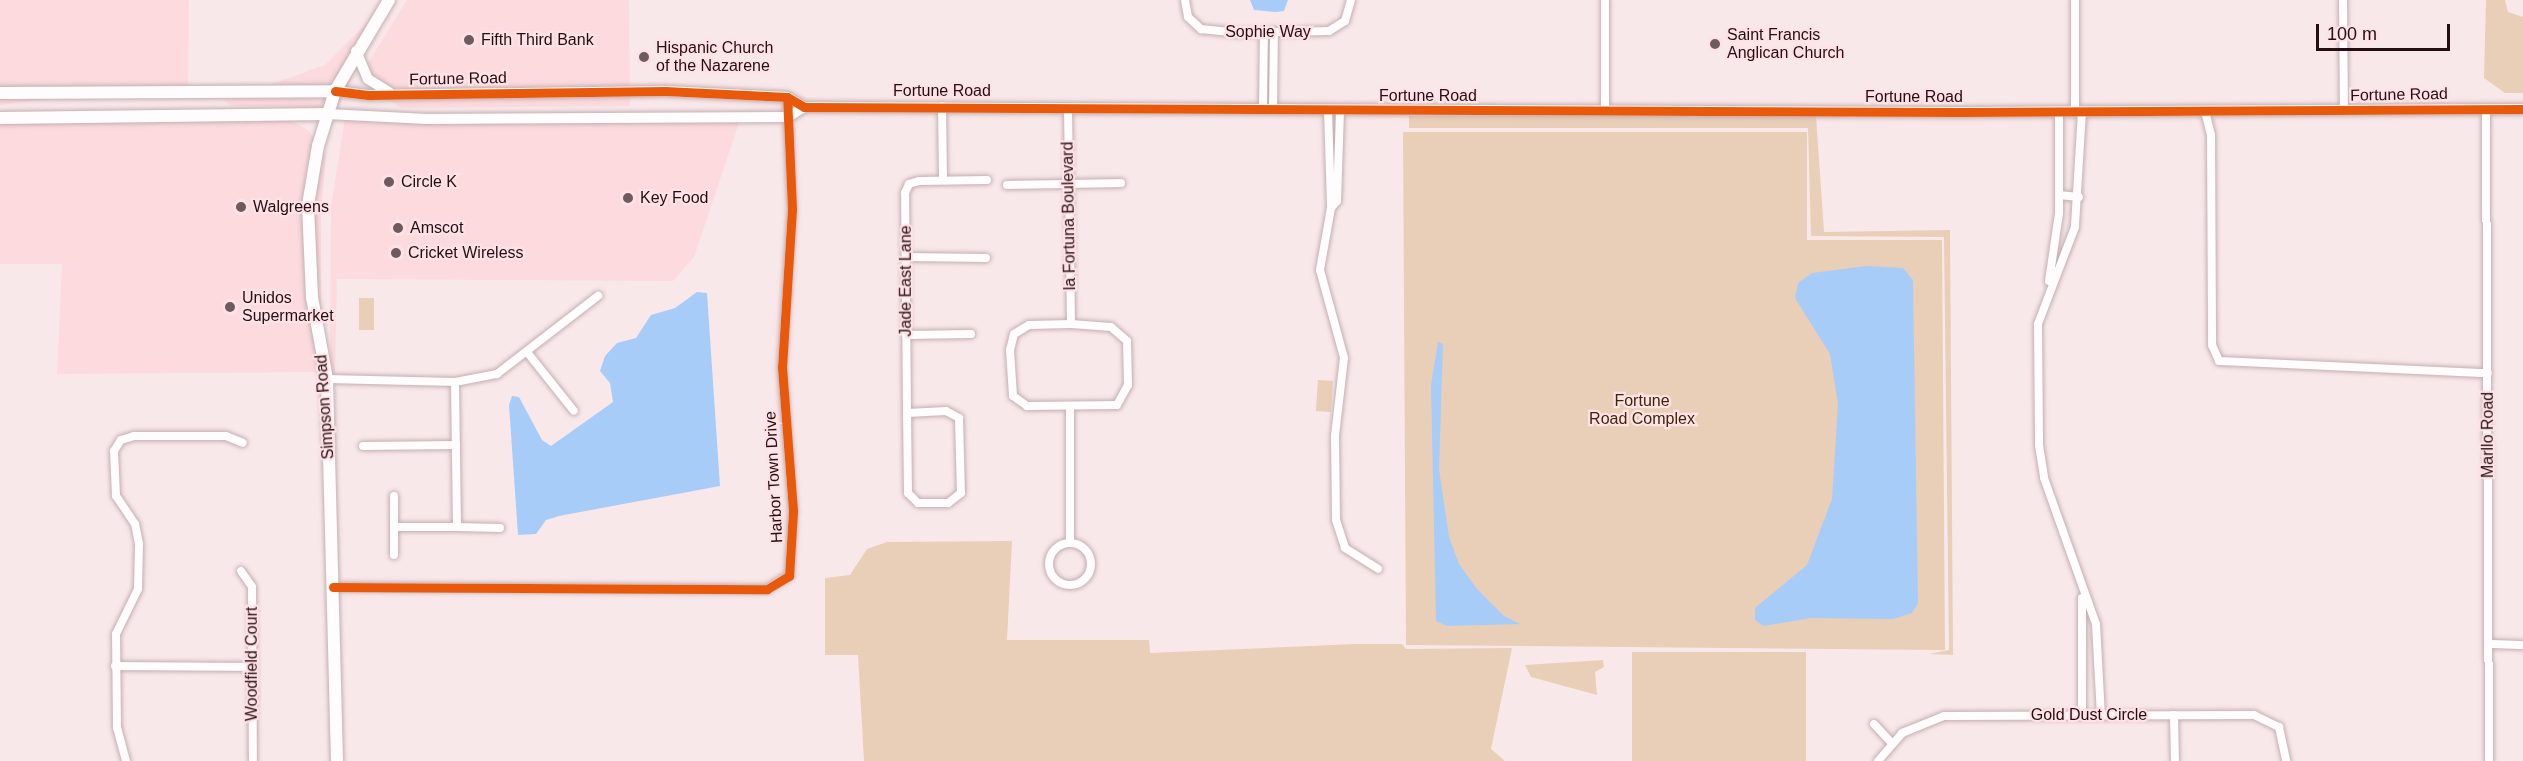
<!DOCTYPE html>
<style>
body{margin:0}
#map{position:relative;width:2523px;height:761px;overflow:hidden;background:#f9e8ea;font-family:Helvetica,sans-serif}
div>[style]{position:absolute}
.built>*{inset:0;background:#fcdade}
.green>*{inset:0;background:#e9ceb8;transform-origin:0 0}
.water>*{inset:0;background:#a8ccf8}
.roads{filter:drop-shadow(0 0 2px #c3afb2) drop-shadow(0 0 2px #c3afb2)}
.minor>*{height:8px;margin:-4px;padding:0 4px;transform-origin:4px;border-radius:4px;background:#fefcfc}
.minor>.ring{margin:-4px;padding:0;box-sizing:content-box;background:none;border:8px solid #fefcfc;border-radius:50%}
.tertiary>*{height:10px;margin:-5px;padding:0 5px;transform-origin:5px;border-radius:5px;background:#fefcfc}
.secondary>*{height:12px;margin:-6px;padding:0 6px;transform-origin:6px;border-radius:6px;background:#fefcfc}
.cycleway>*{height:9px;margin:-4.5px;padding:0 4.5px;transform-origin:4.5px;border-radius:4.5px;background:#e8590c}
.dots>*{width:16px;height:16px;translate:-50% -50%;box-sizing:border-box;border:3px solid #ffe2e5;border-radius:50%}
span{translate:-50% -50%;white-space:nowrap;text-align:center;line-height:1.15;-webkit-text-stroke:4.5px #ffe2e5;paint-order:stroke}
.street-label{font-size:16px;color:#250e12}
.poi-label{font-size:16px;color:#250e12}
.left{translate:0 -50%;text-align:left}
.park-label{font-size:16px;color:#3d2607}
.scale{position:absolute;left:2316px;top:24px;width:134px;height:27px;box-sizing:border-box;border:3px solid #250e12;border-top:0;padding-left:8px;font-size:18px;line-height:21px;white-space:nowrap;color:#250e12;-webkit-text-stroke:4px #ffe2e5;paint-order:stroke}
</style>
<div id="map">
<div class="built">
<i style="clip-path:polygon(0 0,189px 0,188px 92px,93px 93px,0 105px)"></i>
<i style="clip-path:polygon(390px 0,338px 107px,233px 106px,224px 101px,325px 65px)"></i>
<i style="clip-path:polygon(407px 0,629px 0,630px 106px,401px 108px,383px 96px,368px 73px,368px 63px)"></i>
<i style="clip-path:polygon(0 116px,285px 117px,308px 130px,326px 156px,321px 211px,321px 372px,57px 374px,62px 264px,0 264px)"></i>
<i style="clip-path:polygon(741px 117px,694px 257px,673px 281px,337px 279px,335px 372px,330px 372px,331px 207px,345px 118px)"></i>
</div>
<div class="green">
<i style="clip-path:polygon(2486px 0,2505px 0,2508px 12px,2523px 17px,2523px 93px,2505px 93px,2484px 78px)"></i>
<i style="clip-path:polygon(1409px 116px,1816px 116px,1824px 232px,1950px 230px,1953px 655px,1929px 654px,1949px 650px,1944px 237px,1811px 236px,1808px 128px,1409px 128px)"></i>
<i style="clip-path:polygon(1403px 132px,1807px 132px,1807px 240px,1942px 240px,1945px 650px,1406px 645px)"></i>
<i style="left:359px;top:298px;width:15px;height:32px"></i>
<i style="left:1318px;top:380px;width:15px;height:31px;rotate:4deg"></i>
<i style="clip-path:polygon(1012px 541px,1007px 640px,1149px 640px,1150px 653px,1355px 644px,1402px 644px,1406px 649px,1512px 648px,1491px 749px,1505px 761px,864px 761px,858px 655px,825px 655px,825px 578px,850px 575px,867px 549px,887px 542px)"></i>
<i style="left:1632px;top:652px;width:174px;height:109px"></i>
<i style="clip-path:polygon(1603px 660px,1604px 667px,1595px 672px,1597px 695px,1531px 677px,1525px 665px)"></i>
</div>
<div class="water">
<i style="clip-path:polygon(1250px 0,1288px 0,1284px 11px,1276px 12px,1254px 10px)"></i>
<i style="clip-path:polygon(1866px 266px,1903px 268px,1913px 280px,1918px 603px,1912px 613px,1893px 619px,1811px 618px,1763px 626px,1755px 620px,1755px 608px,1807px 565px,1832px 499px,1838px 404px,1830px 354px,1795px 298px,1798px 283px,1812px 273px)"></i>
<i style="clip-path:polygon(697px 292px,707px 293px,720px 486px,559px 516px,546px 520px,536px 534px,518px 535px,509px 405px,512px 396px,519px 397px,542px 440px,551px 446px,613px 402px,610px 383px,600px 371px,605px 356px,617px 343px,636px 338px,651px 315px,675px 308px)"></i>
<i style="clip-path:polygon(1438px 342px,1443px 344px,1439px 469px,1449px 537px,1459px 564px,1477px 589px,1504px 616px,1520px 624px,1447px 626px,1436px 621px,1431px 385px)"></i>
</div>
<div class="roads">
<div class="minor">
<i style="left:1185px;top:0;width:17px;rotate:80deg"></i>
<i style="left:1188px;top:17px;width:18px;rotate:43deg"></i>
<i style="left:1201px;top:29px;width:36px;rotate:6deg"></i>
<i style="left:1237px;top:33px;width:92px;rotate:-1.2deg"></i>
<i style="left:1329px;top:31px;width:19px;rotate:-32deg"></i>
<i style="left:1345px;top:21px;width:22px;rotate:-74deg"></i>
<i style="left:1605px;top:0;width:111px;rotate:90deg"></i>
<i style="left:2343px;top:0;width:111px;rotate:89.5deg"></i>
<i style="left:942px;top:106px;width:74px;rotate:89.2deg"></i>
<i style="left:1068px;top:108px;width:216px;rotate:89.2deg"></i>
<i style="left:1071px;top:324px;width:40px;rotate:4.3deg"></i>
<i style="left:1111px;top:327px;width:21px;rotate:41deg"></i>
<i style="left:1127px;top:341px;width:44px;rotate:88.7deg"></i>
<i style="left:1128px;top:385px;width:23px;rotate:119deg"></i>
<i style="left:1117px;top:405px;width:90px;rotate:179.4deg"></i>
<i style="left:1027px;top:406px;width:17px;rotate:-144deg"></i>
<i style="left:1013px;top:396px;width:46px;rotate:-93.7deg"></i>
<i style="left:1010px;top:350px;width:16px;rotate:-76deg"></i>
<i style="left:1014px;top:334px;width:17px;rotate:-31deg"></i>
<i style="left:1029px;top:325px;width:42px;rotate:-1.4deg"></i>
<i style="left:2486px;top:109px;width:652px;rotate:89.74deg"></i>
<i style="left:1263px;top:110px;width:77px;rotate:-89.3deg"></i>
<i style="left:1273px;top:110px;width:78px;rotate:-89.3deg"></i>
<i style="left:1328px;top:110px;width:98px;rotate:88.2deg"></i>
<i style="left:1340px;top:111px;width:90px;rotate:91.9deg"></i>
<i style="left:1337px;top:201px;width:9px;rotate:131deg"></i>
<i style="left:1331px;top:208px;width:63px;rotate:100.1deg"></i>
<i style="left:1320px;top:270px;width:91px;rotate:74.7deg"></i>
<i style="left:1344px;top:358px;width:79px;rotate:96.6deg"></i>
<i style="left:1335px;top:436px;width:84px;rotate:89.3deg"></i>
<i style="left:1336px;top:520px;width:29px;rotate:72deg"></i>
<i style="left:1345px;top:548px;width:39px;rotate:32deg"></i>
<i style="left:2075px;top:111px;width:111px;rotate:-90deg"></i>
<i style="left:2082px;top:111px;width:116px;rotate:93.5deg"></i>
<i style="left:2075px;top:227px;width:104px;rotate:110.9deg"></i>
<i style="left:2038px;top:324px;width:121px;rotate:89.5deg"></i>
<i style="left:2039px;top:445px;width:33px;rotate:81deg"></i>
<i style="left:2044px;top:478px;width:155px;rotate:70.4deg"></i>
<i style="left:2096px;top:624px;width:91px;rotate:86.9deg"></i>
<i style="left:2205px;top:111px;width:25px;rotate:76deg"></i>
<i style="left:2211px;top:135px;width:210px;rotate:89.7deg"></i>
<i style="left:2212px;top:345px;width:17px;rotate:66deg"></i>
<i style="left:2219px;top:361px;width:269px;rotate:2.6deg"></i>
<i style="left:1007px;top:185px;width:114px;rotate:-1deg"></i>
<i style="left:2059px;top:195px;width:20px;rotate:6deg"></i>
<i style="left:906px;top:257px;width:80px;rotate:0.7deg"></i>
<i style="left:2049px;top:281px;width:69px;rotate:-81.6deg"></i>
<i style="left:2059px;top:213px;width:102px;rotate:-90deg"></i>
<i style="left:906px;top:335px;width:65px;rotate:-0.9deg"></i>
<i style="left:527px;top:352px;width:75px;rotate:51.5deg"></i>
<i style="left:327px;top:379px;width:128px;rotate:1.3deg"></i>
<i style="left:455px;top:382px;width:43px;rotate:-10.8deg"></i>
<i style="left:497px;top:374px;width:128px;rotate:-37.7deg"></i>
<i style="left:946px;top:411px;width:15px;rotate:28deg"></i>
<i style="left:959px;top:418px;width:75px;rotate:88.5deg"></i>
<i style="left:961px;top:493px;width:16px;rotate:142deg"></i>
<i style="left:948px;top:503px;width:30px;rotate:180deg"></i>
<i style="left:918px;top:503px;width:14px;rotate:-135deg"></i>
<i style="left:908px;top:493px;width:80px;rotate:-90.7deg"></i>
<i style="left:907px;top:413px;width:39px;rotate:-3deg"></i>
<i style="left:907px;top:413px;width:220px;rotate:-90.5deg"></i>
<i style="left:905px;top:193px;width:10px;rotate:-66deg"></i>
<i style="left:909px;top:184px;width:10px;rotate:-17deg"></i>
<i style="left:919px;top:181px;width:68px;rotate:-0.8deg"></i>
<i style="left:363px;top:446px;width:93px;rotate:-0.6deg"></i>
<i style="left:394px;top:527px;width:63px"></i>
<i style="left:457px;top:527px;width:145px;rotate:-90.8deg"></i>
<i style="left:457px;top:527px;width:43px;rotate:1.3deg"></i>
<i style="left:1070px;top:543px;width:134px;rotate:-90deg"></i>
<i class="ring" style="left:1049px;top:543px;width:34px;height:34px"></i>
<i style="left:394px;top:555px;width:59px;rotate:-90deg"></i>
<i style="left:241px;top:571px;width:19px;rotate:55deg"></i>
<i style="left:252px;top:587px;width:174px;rotate:89.7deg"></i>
<i style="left:333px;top:587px;width:434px;rotate:0.3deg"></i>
<i style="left:767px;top:589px;width:26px;rotate:-31deg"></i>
<i style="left:789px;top:576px;width:65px;rotate:-86.5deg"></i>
<i style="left:793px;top:511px;width:144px;rotate:-94.4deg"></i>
<i style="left:782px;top:367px;width:157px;rotate:-86.4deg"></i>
<i style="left:792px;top:210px;width:113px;rotate:-92.5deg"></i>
<i style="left:2082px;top:598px;width:117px;rotate:90deg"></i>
<i style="left:2489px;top:644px;width:34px;rotate:2deg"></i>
<i style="left:115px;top:666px;width:137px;rotate:0.4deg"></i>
<i style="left:2174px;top:715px;width:46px;rotate:88.8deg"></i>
<i style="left:1874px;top:724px;width:25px;rotate:47deg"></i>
<i style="left:126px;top:761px;width:34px;rotate:-105deg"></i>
<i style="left:117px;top:728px;width:94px;rotate:-90.6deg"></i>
<i style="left:116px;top:634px;width:50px;rotate:-63.9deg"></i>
<i style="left:138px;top:589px;width:45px;rotate:-88.7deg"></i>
<i style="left:139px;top:544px;width:20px;rotate:-101deg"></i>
<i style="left:135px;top:524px;width:34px;rotate:-124deg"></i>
<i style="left:116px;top:496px;width:45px;rotate:-92.5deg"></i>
<i style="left:114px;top:451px;width:13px;rotate:-58deg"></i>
<i style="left:121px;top:440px;width:14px;rotate:-17deg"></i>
<i style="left:134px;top:436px;width:92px"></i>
<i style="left:226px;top:436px;width:18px;rotate:22deg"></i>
<i style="left:1878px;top:761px;width:37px;rotate:-49deg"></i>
<i style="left:1902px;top:733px;width:45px;rotate:-22deg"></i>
<i style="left:1944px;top:716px;width:310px;rotate:-0.2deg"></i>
<i style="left:2254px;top:715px;width:28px;rotate:26deg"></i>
<i style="left:2279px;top:727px;width:35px;rotate:78deg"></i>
</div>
<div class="tertiary">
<i style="left:356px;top:51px;width:30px;rotate:67deg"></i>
<i style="left:368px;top:79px;width:25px;rotate:32deg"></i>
<i style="left:335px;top:91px;width:35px;rotate:7deg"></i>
<i style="left:370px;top:95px;width:295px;rotate:-0.8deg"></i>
<i style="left:665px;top:91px;width:122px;rotate:2.8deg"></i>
<i style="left:787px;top:97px;width:20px;rotate:30deg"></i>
<i style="left:804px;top:107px;width:1157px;rotate:0.25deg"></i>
<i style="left:1961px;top:112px;width:562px;rotate:-0.31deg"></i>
<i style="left:327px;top:114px;width:100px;rotate:2.9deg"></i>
<i style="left:427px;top:119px;width:361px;rotate:-0.3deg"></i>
<i style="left:788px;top:117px;width:19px;rotate:-32deg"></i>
</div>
<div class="secondary">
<i style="left:0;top:93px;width:335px;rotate:-0.3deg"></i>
<i style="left:0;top:118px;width:327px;rotate:-0.7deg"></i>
<i style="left:337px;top:761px;width:382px;rotate:-91.5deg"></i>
<i style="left:327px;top:379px;width:83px;rotate:-100.4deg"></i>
<i style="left:312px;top:297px;width:92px;rotate:-92.5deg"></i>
<i style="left:308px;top:205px;width:60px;rotate:-80.4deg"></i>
<i style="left:318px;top:146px;width:58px;rotate:-72.8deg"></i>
<i style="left:335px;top:91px;width:106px;rotate:-59.3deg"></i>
</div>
</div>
<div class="cycleway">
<i style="left:335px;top:91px;width:35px;rotate:7deg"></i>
<i style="left:370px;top:95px;width:295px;rotate:-0.8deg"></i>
<i style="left:665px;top:91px;width:122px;rotate:2.8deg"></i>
<i style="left:787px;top:97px;width:20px;rotate:30deg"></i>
<i style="left:804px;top:107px;width:1157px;rotate:0.25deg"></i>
<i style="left:1961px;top:112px;width:562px;rotate:-0.31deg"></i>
<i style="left:333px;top:587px;width:434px;rotate:0.3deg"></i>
<i style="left:767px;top:589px;width:26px;rotate:-31deg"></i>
<i style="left:789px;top:576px;width:65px;rotate:-86.5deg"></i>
<i style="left:793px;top:511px;width:144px;rotate:-94.4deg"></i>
<i style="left:782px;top:367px;width:157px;rotate:-86.4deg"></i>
<i style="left:792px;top:210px;width:113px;rotate:-92.5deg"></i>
</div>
<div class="dots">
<i style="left:469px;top:40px;background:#6f5a5e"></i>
<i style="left:1715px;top:44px;background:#6f5a5e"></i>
<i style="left:644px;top:57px;background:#6f5a5e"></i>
<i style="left:389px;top:182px;background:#6f5a5e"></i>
<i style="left:628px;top:198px;background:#6f5a5e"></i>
<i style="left:241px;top:207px;background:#6f5a5e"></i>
<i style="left:398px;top:228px;background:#6f5a5e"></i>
<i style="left:396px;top:253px;background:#6f5a5e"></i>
<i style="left:230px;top:307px;background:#6f5a5e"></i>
</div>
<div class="street-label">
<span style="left:1268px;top:32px">Sophie Way</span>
<span style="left:458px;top:79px;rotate:-1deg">Fortune Road</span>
<span style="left:942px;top:91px">Fortune Road</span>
<span style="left:2399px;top:95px;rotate:-1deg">Fortune Road</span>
<span style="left:1428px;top:96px">Fortune Road</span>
<span style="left:1914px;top:97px">Fortune Road</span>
<span style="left:1069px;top:216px;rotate:-91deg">la Fortuna Boulevard</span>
<span style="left:906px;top:281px;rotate:-90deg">Jade East Lane</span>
<span style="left:325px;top:407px;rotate:-94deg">Simpson Road</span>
<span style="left:2488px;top:435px;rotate:-90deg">Marllo Road</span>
<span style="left:774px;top:477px;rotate:-93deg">Harbor Town Drive</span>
<span style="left:252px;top:664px;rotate:-90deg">Woodfield Court</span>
<span style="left:2089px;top:715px">Gold Dust Circle</span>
</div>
<div class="poi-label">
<span class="left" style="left:1727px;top:44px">Saint Francis<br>Anglican Church</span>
<span class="left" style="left:481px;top:40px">Fifth Third Bank</span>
<span class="left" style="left:656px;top:57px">Hispanic Church<br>of the Nazarene</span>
<span class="left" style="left:401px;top:182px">Circle K</span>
<span class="left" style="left:640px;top:198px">Key Food</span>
<span class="left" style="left:253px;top:207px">Walgreens</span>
<span class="left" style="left:410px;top:228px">Amscot</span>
<span class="left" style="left:408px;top:253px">Cricket Wireless</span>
<span class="left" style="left:242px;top:307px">Unidos<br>Supermarket</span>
</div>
<div class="park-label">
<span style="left:1642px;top:410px">Fortune<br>Road Complex</span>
</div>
<div class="scale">100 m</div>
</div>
